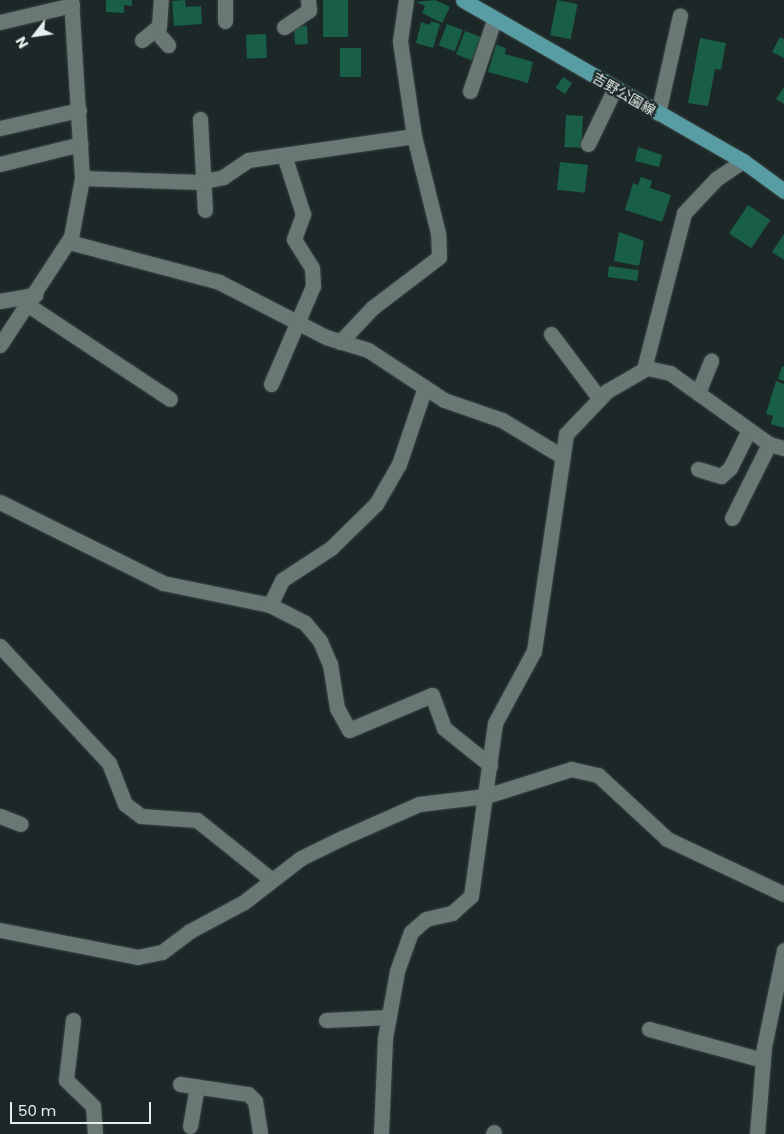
<!DOCTYPE html>
<meta charset="utf-8">
<style>
body{margin:0}
#map{position:relative;width:784px;height:1134px;overflow:hidden;background:#1c2827;font-family:Poppins,"Noto Sans JP",sans-serif}
div>[style]{position:absolute}
.building>*{inset:0;background:#195e46;transform-origin:0 0}
.roads{filter:drop-shadow(0 0 1px #3c4645) drop-shadow(0 0 1px #3c4645)}
.minor>*{height:15px;margin:-7.5px;padding:0 7.5px;transform-origin:7.5px;border-radius:7.5px;background:#697775}
.major>*{height:15px;margin:-7.5px;padding:0 7.5px;transform-origin:7.5px;border-radius:7.5px;background:#589da4}
span{translate:-50% -50%;white-space:nowrap;text-align:center;line-height:1.15;-webkit-text-stroke:4.5px #1c2827;paint-order:stroke}
.street-label{font-size:14px;color:#e6edec}
.north{position:absolute;left:10px;top:10px;width:50px;height:50px;-webkit-text-stroke:4px #1c2827;paint-order:stroke;rotate:240deg;font-size:14px;font-weight:700;line-height:20px;text-align:center;color:#e6edec}
.north::after{content:'';display:block;margin:auto;width:18px;height:22px;background:#e6edec;clip-path:polygon(50% 0,100% 100%,50% 72%,0 100%)}
.scale{position:absolute;left:10px;top:1102px;width:141px;height:22px;box-sizing:border-box;border:2px solid #e6edec;border-top:0;padding-left:6px;font-size:15px;line-height:18px;white-space:nowrap;color:#e6edec;-webkit-text-stroke:4px #1c2827;paint-order:stroke}
</style>
<div id="map">
<div class="building">
<i style="clip-path:polygon(106px 0,132px 0,132px 6px,124px 5px,124px 13px,106px 12px)"></i>
<i style="clip-path:polygon(185px 0,186px 7px,201px 6px,202px 24px,174px 26px,172px 1px)"></i>
<i style="left:323px;top:0;width:25px;height:37px"></i>
<i style="clip-path:polygon(435px 0,450px 7px,442px 23px,422px 13px,425px 6px,416px 2px)"></i>
<i style="left:557px;top:0;width:21px;height:36px;rotate:11deg"></i>
<i style="clip-path:polygon(431px 21px,440px 24px,433px 48px,416px 43px,421px 22px,430px 25px)"></i>
<i style="left:447px;top:24px;width:17px;height:23px;rotate:21deg"></i>
<i style="left:307px;top:26px;width:18px;height:13px;rotate:87deg"></i>
<i style="left:465px;top:31px;width:17px;height:25px;rotate:21deg"></i>
<i style="left:266px;top:34px;width:24px;height:20px;rotate:88deg"></i>
<i style="clip-path:polygon(780px 37px,784px 39px,784px 58px,772px 52px)"></i>
<i style="clip-path:polygon(700px 38px,726px 43px,721px 70px,715px 69px,708px 106px,688px 103px)"></i>
<i style="clip-path:polygon(496px 45px,506px 48px,505px 54px,533px 62px,528px 83px,488px 72px)"></i>
<i style="left:340px;top:48px;width:21px;height:29px"></i>
<i style="left:563px;top:77px;width:11px;height:13px;rotate:34deg"></i>
<i style="clip-path:polygon(784px 87px,784px 104px,776px 99px)"></i>
<i style="left:566px;top:115px;width:17px;height:32px;rotate:3deg"></i>
<i style="clip-path:polygon(638px 147px,662px 155px,659px 167px,635px 161px)"></i>
<i style="left:560px;top:162px;width:28px;height:28px;rotate:6deg"></i>
<i style="clip-path:polygon(641px 177px,652px 181px,650px 188px,671px 195px,662px 222px,625px 210px,633px 183px,638px 185px)"></i>
<i style="left:748px;top:205px;width:27px;height:34px;rotate:34deg"></i>
<i style="clip-path:polygon(619px 232px,644px 241px,639px 266px,614px 261px)"></i>
<i style="clip-path:polygon(784px 234px,784px 260px,772px 252px)"></i>
<i style="left:609px;top:266px;width:30px;height:11px;rotate:8deg"></i>
<i style="clip-path:polygon(782px 366px,784px 367px,784px 381px,778px 379px)"></i>
<i style="clip-path:polygon(776px 381px,784px 384px,784px 428px,771px 424px,773px 416px,766px 414px)"></i>
</div>
<div class="roads">
<div class="minor">
<i style="left:225px;top:21px;width:21px;rotate:-90deg"></i>
<i style="left:0;top:22px;width:74px;rotate:-13.3deg"></i>
<i style="left:284px;top:27px;width:30px;rotate:-34deg"></i>
<i style="left:309px;top:10px;width:10px;rotate:-96deg"></i>
<i style="left:155px;top:30px;width:20px;rotate:49deg"></i>
<i style="left:142px;top:40px;width:22px;rotate:-39deg"></i>
<i style="left:159px;top:26px;width:26px;rotate:-86deg"></i>
<i style="left:470px;top:91px;width:75px;rotate:-71.3deg"></i>
<i style="left:658px;top:113px;width:100px;rotate:-77.3deg"></i>
<i style="left:200px;top:119px;width:91px;rotate:86.9deg"></i>
<i style="left:0;top:128px;width:81px;rotate:-12.8deg"></i>
<i style="left:588px;top:144px;width:62px;rotate:-64.3deg"></i>
<i style="left:0;top:164px;width:83px;rotate:-13.9deg"></i>
<i style="left:82px;top:178px;width:118px;rotate:1.9deg"></i>
<i style="left:200px;top:182px;width:24px;rotate:-12deg"></i>
<i style="left:223px;top:177px;width:30px;rotate:-34deg"></i>
<i style="left:248px;top:160px;width:168px;rotate:-8.2deg"></i>
<i style="left:69px;top:242px;width:155px;rotate:14.9deg"></i>
<i style="left:219px;top:282px;width:120px;rotate:27.2deg"></i>
<i style="left:326px;top:337px;width:44px;rotate:17.2deg"></i>
<i style="left:368px;top:350px;width:91px;rotate:33.3deg"></i>
<i style="left:444px;top:400px;width:61px;rotate:19deg"></i>
<i style="left:502px;top:420px;width:71px;rotate:31.2deg"></i>
<i style="left:0;top:301px;width:36px;rotate:-10deg"></i>
<i style="left:28px;top:305px;width:170px;rotate:33.5deg"></i>
<i style="left:551px;top:334px;width:81px;rotate:53deg"></i>
<i style="left:340px;top:342px;width:47px;rotate:-46.7deg"></i>
<i style="left:372px;top:308px;width:84px;rotate:-37.3deg"></i>
<i style="left:439px;top:257px;width:24px;rotate:-92deg"></i>
<i style="left:438px;top:233px;width:100px;rotate:-103.9deg"></i>
<i style="left:414px;top:136px;width:96px;rotate:-98.4deg"></i>
<i style="left:400px;top:41px;width:41px;rotate:-81.7deg"></i>
<i style="left:0;top:345px;width:129px;rotate:-56.7deg"></i>
<i style="left:71px;top:237px;width:60px;rotate:-79.4deg"></i>
<i style="left:82px;top:178px;width:178px;rotate:-93.5deg"></i>
<i style="left:644px;top:369px;width:161px;rotate:-75.6deg"></i>
<i style="left:684px;top:213px;width:47px;rotate:-46.7deg"></i>
<i style="left:716px;top:179px;width:32px;rotate:-34deg"></i>
<i style="left:271px;top:384px;width:107px;rotate:-66.8deg"></i>
<i style="left:313px;top:286px;width:18px;rotate:-93deg"></i>
<i style="left:312px;top:268px;width:34px;rotate:-122deg"></i>
<i style="left:294px;top:239px;width:27px;rotate:-70deg"></i>
<i style="left:303px;top:214px;width:62px;rotate:-107.9deg"></i>
<i style="left:698px;top:393px;width:35px;rotate:-68deg"></i>
<i style="left:698px;top:469px;width:24px;rotate:17deg"></i>
<i style="left:721px;top:476px;width:12px;rotate:-42deg"></i>
<i style="left:730px;top:468px;width:42px;rotate:-63.4deg"></i>
<i style="left:0;top:502px;width:182px;rotate:26.4deg"></i>
<i style="left:163px;top:583px;width:109px;rotate:11.6deg"></i>
<i style="left:270px;top:605px;width:39px;rotate:27deg"></i>
<i style="left:305px;top:623px;width:23px;rotate:50deg"></i>
<i style="left:320px;top:641px;width:25px;rotate:67deg"></i>
<i style="left:330px;top:664px;width:45px;rotate:81deg"></i>
<i style="left:337px;top:708px;width:25px;rotate:61deg"></i>
<i style="left:349px;top:730px;width:90px;rotate:-22.9deg"></i>
<i style="left:432px;top:695px;width:35px;rotate:70deg"></i>
<i style="left:444px;top:728px;width:59px;rotate:38.8deg"></i>
<i style="left:732px;top:518px;width:83px;rotate:-63.4deg"></i>
<i style="left:270px;top:605px;width:28px;rotate:-64deg"></i>
<i style="left:282px;top:580px;width:59px;rotate:-33.1deg"></i>
<i style="left:331px;top:548px;width:63px;rotate:-44.4deg"></i>
<i style="left:376px;top:504px;width:46px;rotate:-60.1deg"></i>
<i style="left:399px;top:464px;width:81px;rotate:-71.3deg"></i>
<i style="left:0;top:646px;width:160px;rotate:47deg"></i>
<i style="left:109px;top:763px;width:44px;rotate:68.7deg"></i>
<i style="left:125px;top:804px;width:20px;rotate:37deg"></i>
<i style="left:141px;top:816px;width:56px;rotate:4.1deg"></i>
<i style="left:197px;top:820px;width:96px;rotate:38.7deg"></i>
<i style="left:0;top:816px;width:22px;rotate:21deg"></i>
<i style="left:0;top:930px;width:140px;rotate:11.1deg"></i>
<i style="left:137px;top:957px;width:25px;rotate:-11deg"></i>
<i style="left:162px;top:952px;width:35px;rotate:-37deg"></i>
<i style="left:190px;top:931px;width:61px;rotate:-28.2deg"></i>
<i style="left:244px;top:902px;width:72px;rotate:-37.7deg"></i>
<i style="left:301px;top:858px;width:46px;rotate:-26deg"></i>
<i style="left:342px;top:838px;width:84px;rotate:-23.8deg"></i>
<i style="left:419px;top:804px;width:67px;rotate:-6.8deg"></i>
<i style="left:486px;top:796px;width:89px;rotate:-17.6deg"></i>
<i style="left:571px;top:769px;width:28px;rotate:13deg"></i>
<i style="left:598px;top:775px;width:94px;rotate:42.8deg"></i>
<i style="left:667px;top:839px;width:129px;rotate:25.2deg"></i>
<i style="left:73px;top:1020px;width:60px;rotate:96.7deg"></i>
<i style="left:66px;top:1080px;width:37px;rotate:44deg"></i>
<i style="left:93px;top:1106px;width:28px;rotate:86deg"></i>
<i style="left:326px;top:1020px;width:63px;rotate:-2.7deg"></i>
<i style="left:649px;top:1029px;width:118px;rotate:15.2deg"></i>
<i style="left:180px;top:1084px;width:69px;rotate:8.4deg"></i>
<i style="left:248px;top:1094px;width:10px;rotate:45deg"></i>
<i style="left:255px;top:1101px;width:33px;rotate:81deg"></i>
<i style="left:190px;top:1126px;width:40px;rotate:-80deg"></i>
<i style="left:381px;top:1134px;width:96px;rotate:-87.6deg"></i>
<i style="left:385px;top:1038px;width:68px;rotate:-79.8deg"></i>
<i style="left:397px;top:971px;width:41px;rotate:-70.3deg"></i>
<i style="left:411px;top:932px;width:20px;rotate:-41deg"></i>
<i style="left:426px;top:919px;width:27px;rotate:-13deg"></i>
<i style="left:452px;top:913px;width:25px;rotate:-42deg"></i>
<i style="left:471px;top:896px;width:175px;rotate:-82.1deg"></i>
<i style="left:495px;top:723px;width:82px;rotate:-61.6deg"></i>
<i style="left:534px;top:651px;width:219px;rotate:-81.6deg"></i>
<i style="left:566px;top:434px;width:59px;rotate:-46.4deg"></i>
<i style="left:607px;top:391px;width:46px;rotate:-29.9deg"></i>
<i style="left:647px;top:368px;width:24px;rotate:12deg"></i>
<i style="left:670px;top:373px;width:122px;rotate:35.6deg"></i>
<i style="left:769px;top:444px;width:16px;rotate:15deg"></i>
<i style="left:493px;top:1134px;width:2px;rotate:-63deg"></i>
<i style="left:757px;top:1134px;width:87px;rotate:-85.4deg"></i>
<i style="left:764px;top:1047px;width:99px;rotate:-78.3deg"></i>
</div>
<div class="major">
<i style="left:463px;top:0;width:323px;rotate:29.9deg"></i>
<i style="left:743px;top:161px;width:51px;rotate:36.2deg"></i>
</div>
</div>
<div class="street-label">
<span style="left:624px;top:94px;rotate:30deg">吉野公園線</span>
</div>
<div class="north">N</div>
<div class="scale">50 m</div>
</div>
